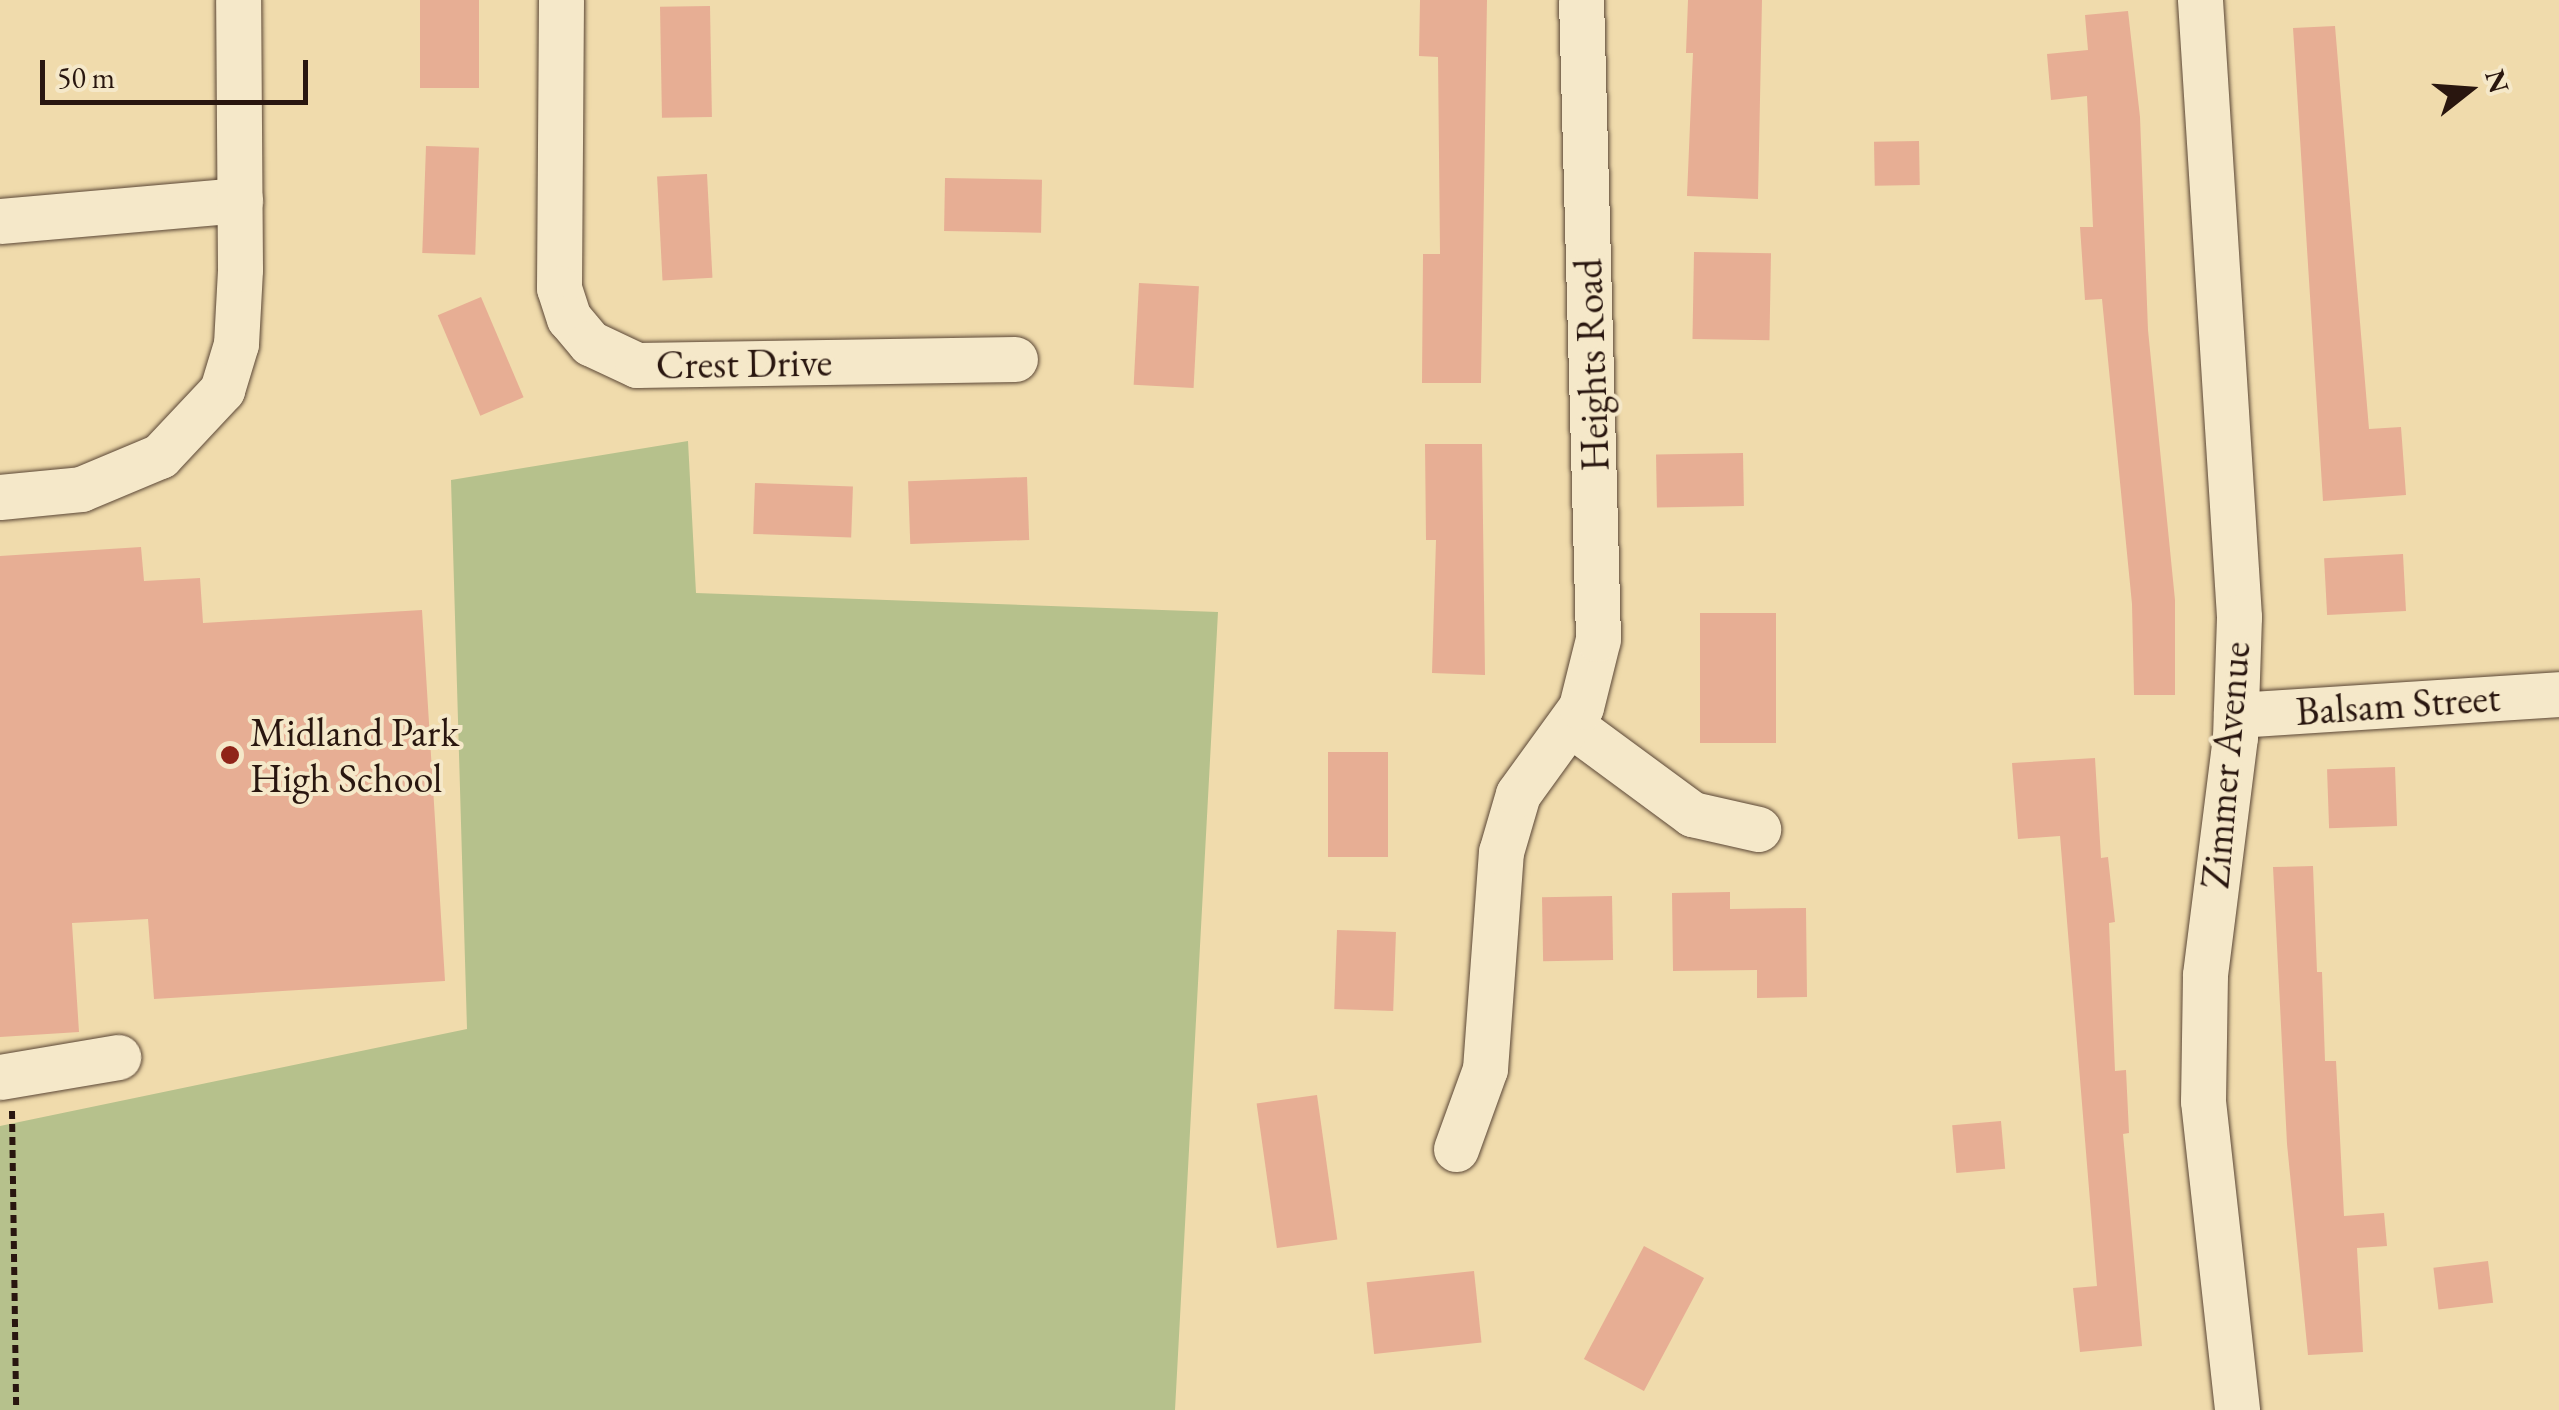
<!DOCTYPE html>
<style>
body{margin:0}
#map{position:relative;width:2559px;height:1410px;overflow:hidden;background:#f0dbac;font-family:"EB Garamond",serif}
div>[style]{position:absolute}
.green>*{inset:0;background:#b6c18c}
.building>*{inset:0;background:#e7ae94;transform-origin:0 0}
.path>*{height:6px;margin-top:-3px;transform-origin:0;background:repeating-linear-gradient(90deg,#29160f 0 8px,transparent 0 13px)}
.roads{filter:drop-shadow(0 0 2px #5b4736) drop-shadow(0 0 2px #5b4736)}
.minor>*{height:45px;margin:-22.5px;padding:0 22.5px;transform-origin:22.5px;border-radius:22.5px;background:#f5e8c9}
.dots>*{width:28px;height:28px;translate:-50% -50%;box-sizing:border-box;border:5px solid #f5e8c9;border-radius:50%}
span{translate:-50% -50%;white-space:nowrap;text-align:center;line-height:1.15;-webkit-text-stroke:8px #f5e8c9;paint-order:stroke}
.street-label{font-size:40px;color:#29160f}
.poi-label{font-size:40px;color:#29160f}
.left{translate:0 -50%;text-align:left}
.north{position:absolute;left:2419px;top:40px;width:100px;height:100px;-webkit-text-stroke:8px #f5e8c9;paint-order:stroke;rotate:73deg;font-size:28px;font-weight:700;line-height:40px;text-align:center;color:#29160f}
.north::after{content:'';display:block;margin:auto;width:35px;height:45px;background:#29160f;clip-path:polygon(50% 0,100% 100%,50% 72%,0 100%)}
.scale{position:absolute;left:40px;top:60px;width:268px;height:45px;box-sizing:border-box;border:5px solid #29160f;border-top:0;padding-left:12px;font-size:30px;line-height:35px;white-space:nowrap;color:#29160f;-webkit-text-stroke:8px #f5e8c9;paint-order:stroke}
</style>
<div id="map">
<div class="green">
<i style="clip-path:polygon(688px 441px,696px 593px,1218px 612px,1175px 1410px,0 1410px,0 1126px,467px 1029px,451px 480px)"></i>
</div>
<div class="building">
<i style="left:420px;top:0;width:59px;height:88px"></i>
<i style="clip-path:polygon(1420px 0,1487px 0,1481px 383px,1422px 383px,1423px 254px,1440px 254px,1438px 57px,1419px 56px)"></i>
<i style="clip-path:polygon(1688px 0,1762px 0,1758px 199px,1687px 196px,1693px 53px,1686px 53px)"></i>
<i style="left:710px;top:6px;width:111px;height:50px;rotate:89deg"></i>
<i style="clip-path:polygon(2128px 11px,2140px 117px,2148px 330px,2175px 600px,2175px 695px,2134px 695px,2132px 604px,2102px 299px,2085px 300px,2080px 227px,2093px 227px,2087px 96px,2051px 100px,2047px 54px,2088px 50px,2085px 15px)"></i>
<i style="clip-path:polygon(2335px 26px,2369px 429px,2401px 427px,2406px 495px,2323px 501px,2293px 28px)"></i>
<i style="left:1919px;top:141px;width:44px;height:45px;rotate:89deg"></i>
<i style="left:426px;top:146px;width:53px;height:107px;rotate:2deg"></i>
<i style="left:707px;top:174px;width:104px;height:50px;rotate:87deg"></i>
<i style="left:945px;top:178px;width:97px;height:53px;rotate:1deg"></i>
<i style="left:1694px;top:252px;width:77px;height:87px;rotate:1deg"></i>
<i style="left:1139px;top:283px;width:60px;height:102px;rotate:3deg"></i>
<i style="left:481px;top:297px;width:109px;height:47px;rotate:67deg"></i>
<i style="clip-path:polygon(1425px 444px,1482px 444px,1485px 675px,1432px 673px,1436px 540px,1426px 540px)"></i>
<i style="left:1743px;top:453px;width:53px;height:87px;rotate:89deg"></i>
<i style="left:1027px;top:477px;width:63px;height:119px;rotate:88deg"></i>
<i style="left:755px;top:483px;width:98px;height:51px;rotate:2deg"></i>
<i style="clip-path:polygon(141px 547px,144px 581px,200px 578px,203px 623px,422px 610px,445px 981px,154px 999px,148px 919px,72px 923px,79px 1032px,0 1037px,0 556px)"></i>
<i style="left:2403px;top:554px;width:57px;height:79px;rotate:87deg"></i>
<i style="left:1700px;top:613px;width:76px;height:130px"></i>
<i style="left:1328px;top:752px;width:60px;height:105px"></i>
<i style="clip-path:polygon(2095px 758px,2101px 858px,2108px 857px,2115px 922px,2109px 923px,2115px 1071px,2126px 1070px,2129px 1133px,2123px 1134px,2142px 1346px,2080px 1352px,2073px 1288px,2097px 1286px,2060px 836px,2018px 839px,2012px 763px)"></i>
<i style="left:2395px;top:767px;width:59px;height:68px;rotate:88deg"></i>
<i style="clip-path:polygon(2313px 866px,2317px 972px,2322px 972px,2325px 1061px,2336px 1061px,2344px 1216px,2384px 1213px,2387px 1246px,2357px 1248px,2363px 1352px,2308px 1355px,2287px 1144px,2273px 867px)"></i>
<i style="clip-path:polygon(1730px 892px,1730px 909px,1806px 908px,1807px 997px,1757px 998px,1757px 970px,1673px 971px,1672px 893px)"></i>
<i style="left:1612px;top:896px;width:64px;height:70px;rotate:89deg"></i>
<i style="left:1337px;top:930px;width:59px;height:79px;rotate:2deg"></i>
<i style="left:1317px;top:1095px;width:146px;height:61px;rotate:82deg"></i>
<i style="left:2001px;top:1121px;width:48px;height:49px;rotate:85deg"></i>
<i style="left:1644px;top:1246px;width:68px;height:128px;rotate:28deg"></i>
<i style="left:2488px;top:1261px;width:42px;height:55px;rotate:83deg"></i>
<i style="left:1474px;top:1271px;width:72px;height:108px;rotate:84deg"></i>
</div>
<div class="path">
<i style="left:12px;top:1111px;width:299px;rotate:89.2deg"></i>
</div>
<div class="roads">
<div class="minor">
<i style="left:561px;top:0;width:288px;rotate:90.4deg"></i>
<i style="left:559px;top:288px;width:32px;rotate:72deg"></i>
<i style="left:569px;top:318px;width:33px;rotate:50deg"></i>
<i style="left:590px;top:343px;width:52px;rotate:25.1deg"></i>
<i style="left:637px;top:365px;width:378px;rotate:-0.9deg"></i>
<i style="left:2200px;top:0;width:618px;rotate:86.38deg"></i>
<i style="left:2239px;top:617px;width:120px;rotate:91.9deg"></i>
<i style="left:2235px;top:737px;width:240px;rotate:97.2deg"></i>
<i style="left:2205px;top:975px;width:126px;rotate:90.9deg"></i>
<i style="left:2203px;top:1101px;width:311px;rotate:83.7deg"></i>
<i style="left:0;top:221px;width:241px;rotate:-5deg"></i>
<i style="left:0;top:497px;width:81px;rotate:-5.6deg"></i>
<i style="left:81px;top:489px;width:86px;rotate:-22.7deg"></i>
<i style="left:160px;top:456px;width:91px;rotate:-46.8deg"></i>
<i style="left:222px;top:390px;width:48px;rotate:-73.1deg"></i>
<i style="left:236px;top:344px;width:75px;rotate:-86.9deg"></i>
<i style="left:240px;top:269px;width:269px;rotate:-90.4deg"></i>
<i style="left:2236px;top:715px;width:324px;rotate:-3.7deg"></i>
<i style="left:1570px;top:724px;width:152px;rotate:36.4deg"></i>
<i style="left:1692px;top:814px;width:68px;rotate:12.8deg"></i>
<i style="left:0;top:1077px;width:120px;rotate:-9.6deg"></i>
<i style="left:1456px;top:1149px;width:85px;rotate:-70.1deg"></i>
<i style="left:1485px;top:1069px;width:218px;rotate:-85.8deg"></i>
<i style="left:1501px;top:852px;width:60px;rotate:-73.7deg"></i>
<i style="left:1518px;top:794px;width:107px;rotate:-54.1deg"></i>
<i style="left:1581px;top:707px;width:70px;rotate:-76deg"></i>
<i style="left:1598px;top:639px;width:639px;rotate:-91.52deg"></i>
</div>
</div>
<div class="dots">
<i style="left:230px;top:755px;background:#8f2418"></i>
</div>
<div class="street-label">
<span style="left:744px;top:363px;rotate:-1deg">Crest Drive</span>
<span style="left:1591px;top:365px;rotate:-92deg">Heights Road</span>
<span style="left:2398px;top:704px;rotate:-4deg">Balsam Street</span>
<span style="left:2225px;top:765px;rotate:-85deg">Zimmer Avenue</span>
</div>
<div class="poi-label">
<span class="left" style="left:250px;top:755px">Midland Park<br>High School</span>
</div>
<div class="north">N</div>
<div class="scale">50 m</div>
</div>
